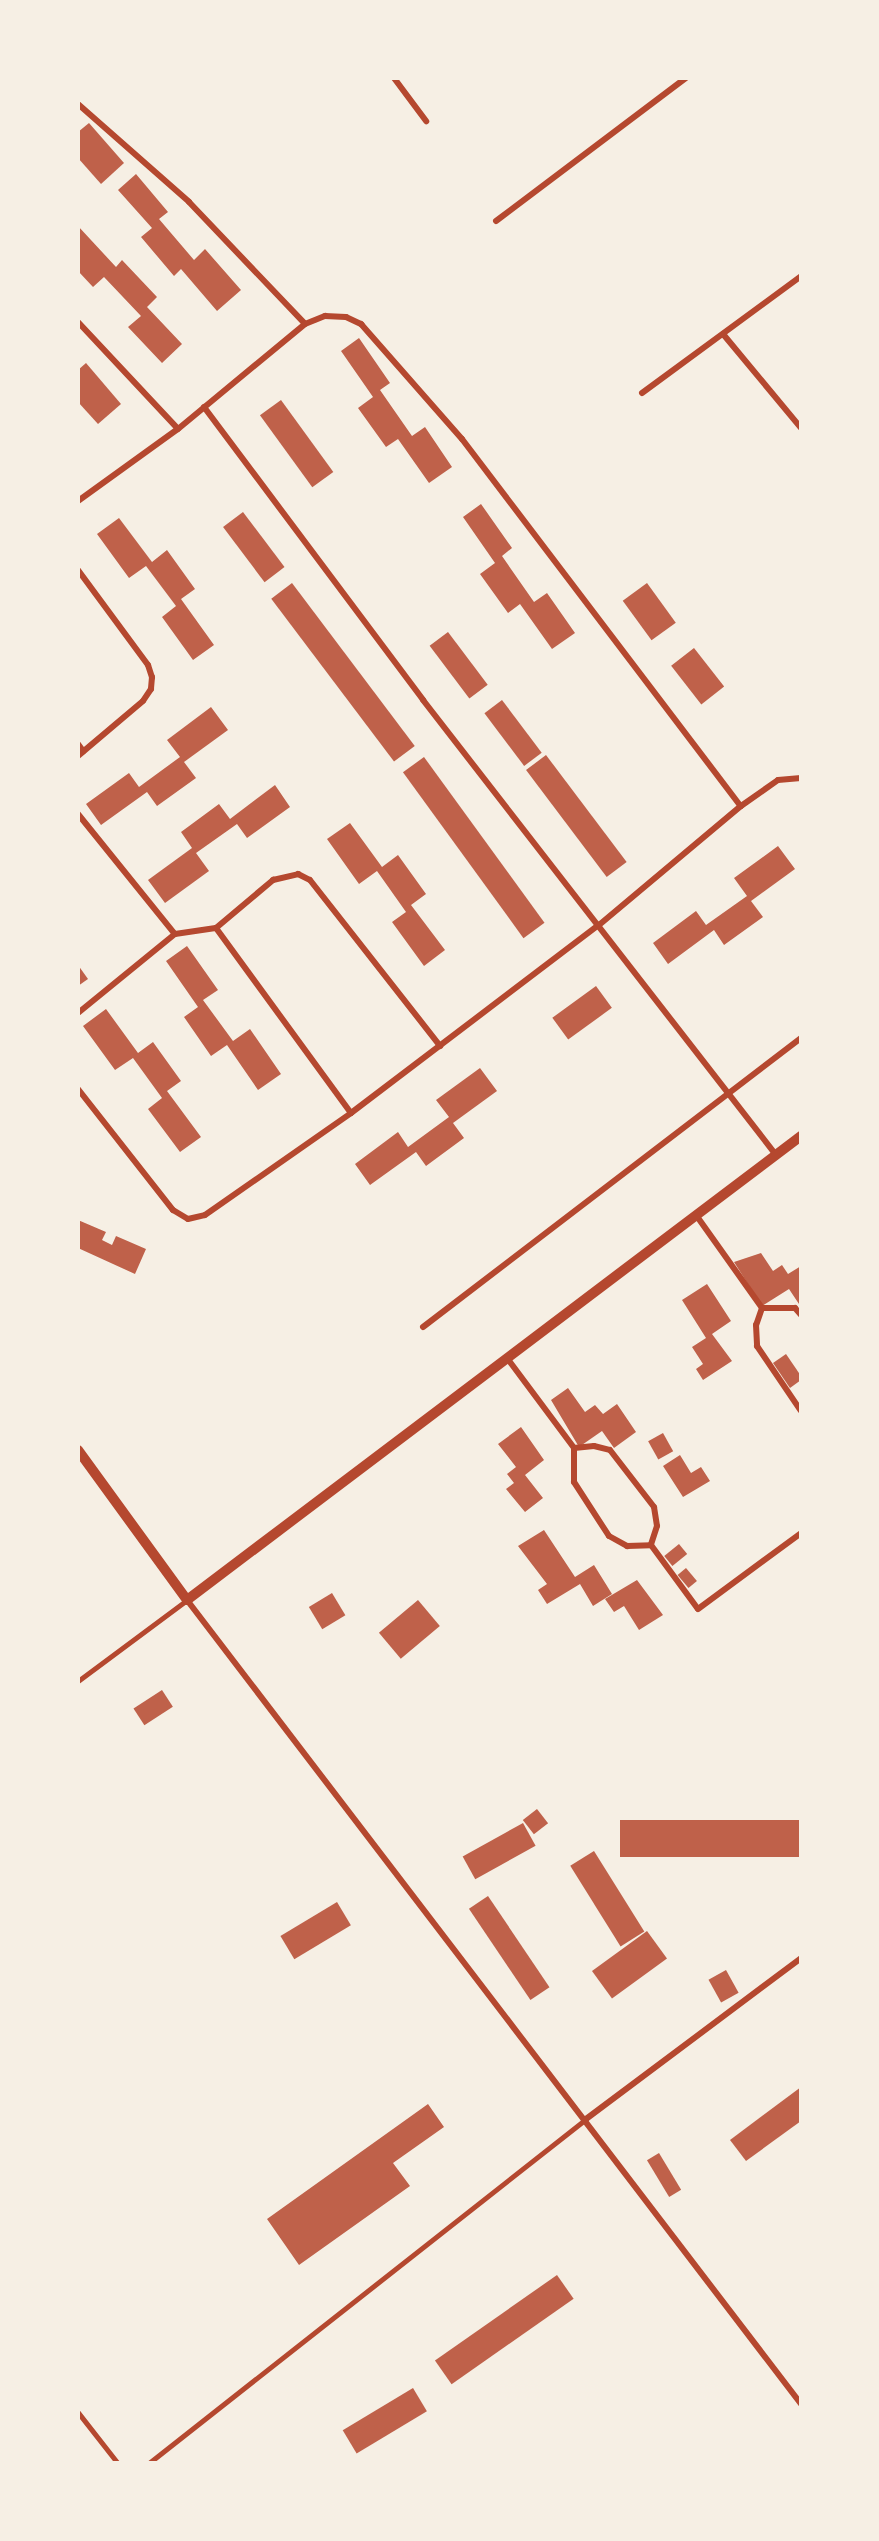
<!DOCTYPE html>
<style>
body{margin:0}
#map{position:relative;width:879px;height:2541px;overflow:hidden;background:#f6efe4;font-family:"Varela Round",sans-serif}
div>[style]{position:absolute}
.building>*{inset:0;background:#bf614a;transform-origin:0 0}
.service>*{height:4.5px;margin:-2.25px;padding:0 2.25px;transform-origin:2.25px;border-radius:2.25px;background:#b5482f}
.minor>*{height:6px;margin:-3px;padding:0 3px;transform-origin:3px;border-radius:3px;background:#b5482f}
.tertiary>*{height:10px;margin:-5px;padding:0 5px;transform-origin:5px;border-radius:5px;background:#b5482f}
span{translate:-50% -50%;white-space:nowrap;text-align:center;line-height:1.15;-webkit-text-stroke:6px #f6efe4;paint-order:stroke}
.frame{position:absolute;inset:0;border:80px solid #f6efe4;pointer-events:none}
</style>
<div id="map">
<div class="building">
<i style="clip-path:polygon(89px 123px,124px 163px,101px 184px,78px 158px,78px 132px)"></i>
<i style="clip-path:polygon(136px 174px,168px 212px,159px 219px,194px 260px,205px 249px,241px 290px,217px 311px,181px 269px,174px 276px,141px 237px,152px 228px,118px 190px)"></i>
<i style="clip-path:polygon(78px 226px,116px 267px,122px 260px,157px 297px,147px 307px,182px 344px,162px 363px,128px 327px,141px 316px,104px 277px,93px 287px,78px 271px)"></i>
<i style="clip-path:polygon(359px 338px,390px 383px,380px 390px,412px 436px,425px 427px,452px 467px,429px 483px,398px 439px,386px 447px,358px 408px,373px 397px,341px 351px)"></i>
<i style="clip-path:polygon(86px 363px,121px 404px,98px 424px,78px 402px,78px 370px)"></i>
<i style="left:281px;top:400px;width:89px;height:26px;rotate:54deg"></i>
<i style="clip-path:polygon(481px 504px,512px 548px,502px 556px,534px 602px,547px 593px,575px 633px,552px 649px,520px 604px,508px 613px,480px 574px,495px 563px,463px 517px)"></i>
<i style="left:243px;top:512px;width:69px;height:25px;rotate:53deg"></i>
<i style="clip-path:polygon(119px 518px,152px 562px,167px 550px,195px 589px,181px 599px,214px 645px,193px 660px,162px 617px,176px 606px,146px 566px,129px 578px,97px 534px)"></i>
<i style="left:292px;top:583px;width:204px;height:26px;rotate:53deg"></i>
<i style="left:647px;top:583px;width:49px;height:30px;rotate:54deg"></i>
<i style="left:448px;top:632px;width:66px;height:23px;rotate:53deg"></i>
<i style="left:694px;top:648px;width:49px;height:29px;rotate:52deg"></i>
<i style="left:502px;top:700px;width:66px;height:22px;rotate:53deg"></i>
<i style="clip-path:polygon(211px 707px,228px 730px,184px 762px,196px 778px,157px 806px,147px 792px,101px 825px,86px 804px,129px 773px,139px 787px,180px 757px,167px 740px)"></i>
<i style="left:546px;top:755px;width:134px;height:25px;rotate:53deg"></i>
<i style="left:424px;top:757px;width:205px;height:26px;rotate:54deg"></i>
<i style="clip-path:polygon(275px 785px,290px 807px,247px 838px,237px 824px,196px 853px,209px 871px,165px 903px,148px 880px,192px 848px,181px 832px,219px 804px,230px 819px)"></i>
<i style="clip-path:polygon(350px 823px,382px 867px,398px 855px,426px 894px,411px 905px,445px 950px,424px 966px,392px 922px,406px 912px,377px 871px,359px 884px,327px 839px)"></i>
<i style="clip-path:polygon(778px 846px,795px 869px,751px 901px,763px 917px,724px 945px,714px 930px,668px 964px,653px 943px,696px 911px,706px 925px,747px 896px,734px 878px)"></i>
<i style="clip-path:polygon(187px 946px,218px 990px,203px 1000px,233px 1041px,250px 1029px,281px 1074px,258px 1090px,227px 1045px,211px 1056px,184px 1017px,198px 1007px,166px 961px)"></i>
<i style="clip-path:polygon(78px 965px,88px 979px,78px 986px)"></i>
<i style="left:596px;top:986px;width:27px;height:54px;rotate:54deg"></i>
<i style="clip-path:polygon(106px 1009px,138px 1053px,153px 1042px,181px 1081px,167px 1091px,201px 1137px,180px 1152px,148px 1109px,162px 1098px,133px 1058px,115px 1070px,83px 1026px)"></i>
<i style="clip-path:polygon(480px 1068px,497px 1091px,453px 1123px,464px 1138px,426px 1166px,416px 1152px,370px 1185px,355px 1164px,398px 1132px,408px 1147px,449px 1117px,436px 1100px)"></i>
<i style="clip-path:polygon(78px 1220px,106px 1232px,102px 1240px,112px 1245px,116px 1236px,146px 1249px,135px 1274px,78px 1248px)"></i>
<i style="clip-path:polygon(761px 1253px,773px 1271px,782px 1265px,788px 1274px,801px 1266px,801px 1307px,789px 1289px,762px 1306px,734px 1262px)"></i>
<i style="clip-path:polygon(707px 1284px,731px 1321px,712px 1334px,732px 1361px,703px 1380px,696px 1369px,703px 1364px,692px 1347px,706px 1338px,682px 1300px)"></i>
<i style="clip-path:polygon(786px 1354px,801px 1376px,801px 1380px,790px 1388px,773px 1363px)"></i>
<i style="clip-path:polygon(568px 1388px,585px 1412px,595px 1405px,603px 1414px,617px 1404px,636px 1432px,614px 1448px,602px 1431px,579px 1447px,551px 1400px)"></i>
<i style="clip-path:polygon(521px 1427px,544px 1460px,525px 1475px,543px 1498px,525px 1512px,506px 1489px,514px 1483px,507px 1474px,516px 1467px,498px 1444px)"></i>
<i style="left:663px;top:1433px;width:21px;height:17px;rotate:61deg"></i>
<i style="clip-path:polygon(680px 1455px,691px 1473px,701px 1467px,710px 1481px,683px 1497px,663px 1466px)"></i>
<i style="clip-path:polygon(544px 1530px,575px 1577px,594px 1565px,612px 1594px,593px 1606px,580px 1584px,547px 1604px,538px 1590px,547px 1584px,518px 1546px)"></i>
<i style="left:679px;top:1544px;width:13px;height:19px;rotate:51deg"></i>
<i style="left:686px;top:1568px;width:17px;height:11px;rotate:50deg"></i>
<i style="clip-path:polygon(637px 1580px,663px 1615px,639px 1630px,624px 1606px,614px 1612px,605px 1599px)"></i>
<i style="left:332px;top:1593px;width:26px;height:27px;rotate:59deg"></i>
<i style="left:418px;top:1600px;width:34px;height:51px;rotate:50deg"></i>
<i style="left:162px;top:1690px;width:20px;height:34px;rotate:57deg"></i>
<i style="left:537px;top:1809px;width:18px;height:18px;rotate:52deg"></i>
<i style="left:801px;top:1820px;width:37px;height:181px;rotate:90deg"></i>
<i style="left:523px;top:1823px;width:26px;height:69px;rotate:61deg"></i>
<i style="left:594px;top:1851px;width:95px;height:28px;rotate:58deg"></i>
<i style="left:488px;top:1896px;width:110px;height:23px;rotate:56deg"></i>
<i style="left:337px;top:1902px;width:27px;height:66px;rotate:59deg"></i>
<i style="left:647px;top:1931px;width:34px;height:68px;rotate:54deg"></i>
<i style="left:726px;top:1970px;width:26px;height:20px;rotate:61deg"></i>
<i style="clip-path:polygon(801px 2087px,801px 2121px,746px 2161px,730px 2140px)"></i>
<i style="clip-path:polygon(428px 2104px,444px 2127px,393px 2163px,410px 2186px,299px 2265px,267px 2219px)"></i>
<i style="left:659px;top:2153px;width:43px;height:14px;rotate:59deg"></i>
<i style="left:557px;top:2275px;width:29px;height:149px;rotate:55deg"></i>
<i style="left:413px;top:2388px;width:27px;height:82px;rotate:59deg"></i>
</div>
<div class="service">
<i style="left:78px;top:1681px;width:136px;rotate:-36.6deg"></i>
<i style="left:78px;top:2412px;width:65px;rotate:51.9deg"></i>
<i style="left:149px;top:2463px;width:556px;rotate:-38.21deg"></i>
</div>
<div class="minor">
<i style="left:394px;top:78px;width:54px;rotate:53.3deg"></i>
<i style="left:78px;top:104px;width:148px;rotate:41.4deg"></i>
<i style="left:189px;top:202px;width:168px;rotate:46.4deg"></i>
<i style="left:496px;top:221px;width:238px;rotate:-37deg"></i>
<i style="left:78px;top:322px;width:146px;rotate:46.9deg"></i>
<i style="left:723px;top:334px;width:122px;rotate:50.3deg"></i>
<i style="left:642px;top:393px;width:197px;rotate:-36.3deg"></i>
<i style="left:204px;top:407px;width:366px;rotate:53.2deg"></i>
<i style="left:423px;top:700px;width:576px;rotate:52.19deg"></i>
<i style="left:78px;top:501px;width:123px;rotate:-35.8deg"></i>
<i style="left:178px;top:429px;width:165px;rotate:-39.6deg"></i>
<i style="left:305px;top:324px;width:22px;rotate:-22deg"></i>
<i style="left:325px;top:316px;width:21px;rotate:3deg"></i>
<i style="left:346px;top:317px;width:17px;rotate:25deg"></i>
<i style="left:361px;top:324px;width:153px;rotate:48.7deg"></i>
<i style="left:462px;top:439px;width:461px;rotate:52.8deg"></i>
<i style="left:78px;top:570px;width:118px;rotate:53.6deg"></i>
<i style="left:148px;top:665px;width:13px;rotate:72deg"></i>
<i style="left:152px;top:677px;width:12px;rotate:95deg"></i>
<i style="left:151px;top:689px;width:14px;rotate:124deg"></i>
<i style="left:143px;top:701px;width:85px;rotate:139.8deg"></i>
<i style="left:78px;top:744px;width:9px;rotate:54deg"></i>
<i style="left:78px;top:814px;width:154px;rotate:51.1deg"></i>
<i style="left:216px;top:928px;width:229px;rotate:53.9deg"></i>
<i style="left:78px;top:1013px;width:125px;rotate:-39.2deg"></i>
<i style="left:175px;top:934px;width:41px;rotate:-8.3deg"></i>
<i style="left:216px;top:928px;width:75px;rotate:-40.1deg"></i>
<i style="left:273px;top:880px;width:26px;rotate:-13deg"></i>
<i style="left:298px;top:874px;width:13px;rotate:27deg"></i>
<i style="left:310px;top:880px;width:211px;rotate:51.9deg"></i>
<i style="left:78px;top:1089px;width:154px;rotate:51.9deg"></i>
<i style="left:173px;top:1210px;width:17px;rotate:31deg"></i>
<i style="left:188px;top:1219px;width:17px;rotate:-13deg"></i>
<i style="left:205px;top:1215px;width:178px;rotate:-34.9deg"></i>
<i style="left:351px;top:1113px;width:311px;rotate:-37.2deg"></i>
<i style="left:599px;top:925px;width:185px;rotate:-40deg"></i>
<i style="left:741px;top:806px;width:45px;rotate:-35.1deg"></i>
<i style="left:778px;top:780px;width:23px;rotate:-5deg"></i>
<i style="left:696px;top:1215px;width:114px;rotate:54.6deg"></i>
<i style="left:762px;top:1308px;width:33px"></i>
<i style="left:795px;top:1308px;width:9px;rotate:49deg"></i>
<i style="left:762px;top:1308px;width:18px;rotate:109deg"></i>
<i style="left:756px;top:1325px;width:21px;rotate:87deg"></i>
<i style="left:757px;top:1346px;width:78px;rotate:55.9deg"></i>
<i style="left:423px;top:1327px;width:476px;rotate:-37.4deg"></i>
<i style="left:507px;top:1358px;width:112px;rotate:53.3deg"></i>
<i style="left:574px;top:1448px;width:34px;rotate:90deg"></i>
<i style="left:574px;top:1482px;width:64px;rotate:57.1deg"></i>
<i style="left:609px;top:1536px;width:21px;rotate:29deg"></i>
<i style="left:627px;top:1546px;width:24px;rotate:-2deg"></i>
<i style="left:651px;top:1545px;width:79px;rotate:53.7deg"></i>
<i style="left:698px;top:1609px;width:128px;rotate:-36.4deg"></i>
<i style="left:574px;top:1448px;width:20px;rotate:-6deg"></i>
<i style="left:594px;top:1446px;width:16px;rotate:14deg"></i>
<i style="left:610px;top:1450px;width:72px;rotate:52.3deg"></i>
<i style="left:654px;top:1507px;width:19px;rotate:81deg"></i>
<i style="left:657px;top:1526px;width:20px;rotate:108deg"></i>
<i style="left:187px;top:1600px;width:1012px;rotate:52.63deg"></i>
<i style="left:586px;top:2119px;width:269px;rotate:-36.8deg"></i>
</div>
<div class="tertiary">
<i style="left:78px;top:1450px;width:185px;rotate:54deg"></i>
<i style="left:187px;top:1600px;width:770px;rotate:-37.08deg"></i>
</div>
<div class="frame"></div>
</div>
